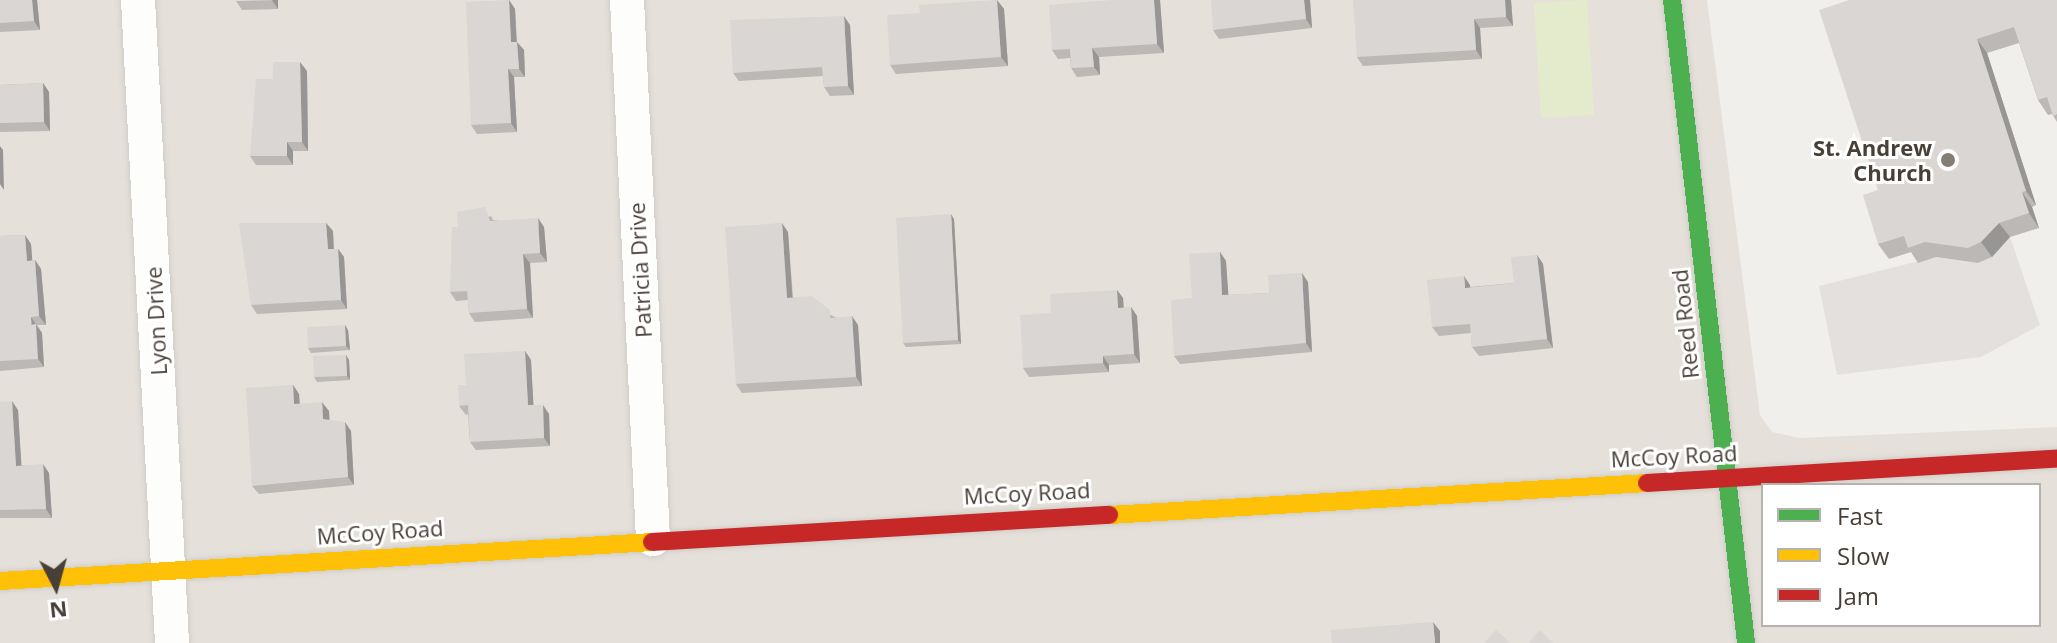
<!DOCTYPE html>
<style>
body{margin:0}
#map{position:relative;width:2057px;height:643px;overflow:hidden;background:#f1efec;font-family:"Open Sans",sans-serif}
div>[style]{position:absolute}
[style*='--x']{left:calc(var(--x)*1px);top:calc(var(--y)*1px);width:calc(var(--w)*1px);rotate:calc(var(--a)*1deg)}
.residential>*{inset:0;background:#e5e0d9}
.green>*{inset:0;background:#e3ebcc}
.parking>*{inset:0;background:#e3e0dd}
.roads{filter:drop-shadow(0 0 2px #cfccc9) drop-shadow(0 0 2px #cfccc9)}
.street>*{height:34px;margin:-17px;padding:0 17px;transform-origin:17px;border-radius:17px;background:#fdfdfc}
.fast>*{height:18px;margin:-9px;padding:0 9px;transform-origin:9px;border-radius:9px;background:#4caf50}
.slow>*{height:18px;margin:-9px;padding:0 9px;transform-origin:9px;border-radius:9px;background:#ffc107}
.jam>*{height:18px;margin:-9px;padding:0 9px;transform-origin:9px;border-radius:9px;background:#c62828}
.wall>*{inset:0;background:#bbb8b5}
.shaded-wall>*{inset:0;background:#989694}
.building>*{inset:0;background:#d9d6d3}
.dots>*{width:22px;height:22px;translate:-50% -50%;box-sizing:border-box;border:4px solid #fff;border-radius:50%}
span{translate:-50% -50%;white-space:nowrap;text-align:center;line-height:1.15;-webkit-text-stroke:6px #fff;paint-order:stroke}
.poi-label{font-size:22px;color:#483f37;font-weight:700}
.right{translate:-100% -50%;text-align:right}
.street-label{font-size:22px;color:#483f37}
.legend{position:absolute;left:1761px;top:483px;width:280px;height:144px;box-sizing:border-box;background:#fff;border:2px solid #b6b2af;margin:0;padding:10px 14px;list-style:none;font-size:24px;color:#483f37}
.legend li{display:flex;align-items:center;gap:16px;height:40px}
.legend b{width:40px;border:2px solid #b6b2af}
.north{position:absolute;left:16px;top:547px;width:80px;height:80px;-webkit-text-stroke:6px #fff;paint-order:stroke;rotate:174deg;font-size:22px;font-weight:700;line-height:32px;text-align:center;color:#483f37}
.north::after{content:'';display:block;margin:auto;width:28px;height:36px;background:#483f37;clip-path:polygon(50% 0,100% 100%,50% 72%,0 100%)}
</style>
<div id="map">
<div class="residential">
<div style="clip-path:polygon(evenodd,0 0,1707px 0,1760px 415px,1772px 432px,1800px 438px,2057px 427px,2057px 643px,0 643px,0 0,1763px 485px,2039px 485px,2039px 625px,1763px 625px,1763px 485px)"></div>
</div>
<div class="green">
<div style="clip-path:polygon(1587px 0,1594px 115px,1541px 118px,1534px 3px)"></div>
</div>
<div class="parking">
<div style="clip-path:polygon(2010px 237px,2040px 325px,1981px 357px,1837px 375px,1819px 286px,1935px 257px,1978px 263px,1992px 257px)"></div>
</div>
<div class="roads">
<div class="street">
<div style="--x:138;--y:0;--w:644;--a:86.97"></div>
<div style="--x:627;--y:0;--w:540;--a:87.24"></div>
</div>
<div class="fast">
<div style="--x:1672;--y:0;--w:647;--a:83.43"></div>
</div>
<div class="slow">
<div style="--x:1109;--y:515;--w:539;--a:-3.4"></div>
<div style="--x:0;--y:581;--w:653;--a:-3.42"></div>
</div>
<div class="jam">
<div style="--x:1647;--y:483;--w:411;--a:-3.4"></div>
<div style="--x:652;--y:542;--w:458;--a:-3.4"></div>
</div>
</div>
<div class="wall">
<div style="clip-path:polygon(0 0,37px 0,40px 30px,0 32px)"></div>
<div style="clip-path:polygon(278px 0,278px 9px,242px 10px,236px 1px)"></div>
<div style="clip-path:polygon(509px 0,515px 9px,517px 42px,524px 50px,525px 77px,514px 77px,517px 132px,477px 134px,471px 125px)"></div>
<div style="clip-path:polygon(997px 0,1004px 9px,1008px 66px,896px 74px,890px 65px,920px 13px)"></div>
<div style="clip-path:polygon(1160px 0,1164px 53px,1099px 57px,1100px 75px,1077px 77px,1071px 68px,1070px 58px,1058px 59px,1052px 50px)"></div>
<div style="clip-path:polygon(1310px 0,1312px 28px,1219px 39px,1213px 30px)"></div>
<div style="clip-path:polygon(1511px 0,1513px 26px,1480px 28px,1482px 59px,1363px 66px,1357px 57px)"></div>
<div style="clip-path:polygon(1849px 0,2057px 0,2057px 122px,2052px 114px,2048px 115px,2038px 100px,2019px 43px,1987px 53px,2036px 205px,2032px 207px,2039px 228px,2010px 237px,1992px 257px,1978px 263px,1936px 257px,1918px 263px,1911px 252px,1889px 259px,1878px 244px,1878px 190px)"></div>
<div style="clip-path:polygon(850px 25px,854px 95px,830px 96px,824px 87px,823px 76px,739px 81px,733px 73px)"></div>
<div style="clip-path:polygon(307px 71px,308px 151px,293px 151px,293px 165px,256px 165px,250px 156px,273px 79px)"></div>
<div style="clip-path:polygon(43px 83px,49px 92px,50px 131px,0 132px,0 85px)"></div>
<div style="clip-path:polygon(491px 216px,493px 220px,544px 227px,547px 262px,530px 263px,533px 318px,475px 322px,469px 313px,468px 300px,456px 301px,450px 292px,458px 227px)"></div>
<div style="clip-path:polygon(954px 219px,961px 344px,906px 347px,903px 343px)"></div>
<div style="clip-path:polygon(326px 223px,333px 231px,334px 249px,338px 249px,344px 257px,347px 309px,257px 314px,251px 305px)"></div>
<div style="clip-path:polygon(788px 232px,793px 297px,835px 317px,858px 325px,862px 386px,742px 393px,736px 384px)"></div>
<div style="clip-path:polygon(25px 235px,31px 244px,32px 260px,35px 260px,41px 269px,46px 325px,37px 325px,42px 333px,44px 367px,0 371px,0 236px)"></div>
<div style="clip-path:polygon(1220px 252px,1226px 261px,1228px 295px,1269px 293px,1308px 282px,1312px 352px,1180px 364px,1174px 356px,1192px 298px)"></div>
<div style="clip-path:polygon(1537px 255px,1543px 264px,1553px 348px,1479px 356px,1472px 347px,1471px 333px,1439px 336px,1432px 327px,1470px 285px,1470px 287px,1514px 283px)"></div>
<div style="clip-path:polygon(1117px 290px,1123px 298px,1124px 308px,1131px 307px,1137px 316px,1140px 363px,1109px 365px,1109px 372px,1029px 377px,1023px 368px,1051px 313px)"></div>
<div style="clip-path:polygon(345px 325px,348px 330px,350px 350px,311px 353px,308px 348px)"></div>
<div style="clip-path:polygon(525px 351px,531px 360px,533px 405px,549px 414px,550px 446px,476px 450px,470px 442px,468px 414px,466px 415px,459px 406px,466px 385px)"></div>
<div style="clip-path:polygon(346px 355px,349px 360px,350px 380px,317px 382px,314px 377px)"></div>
<div style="clip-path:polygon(293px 385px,299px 394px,300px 404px,329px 411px,329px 420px,351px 431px,354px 485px,259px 494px,252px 486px)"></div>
<div style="clip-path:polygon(0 402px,18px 410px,21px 465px,49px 473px,52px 518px,0 518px)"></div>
</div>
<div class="shaded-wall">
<div style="clip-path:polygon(32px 0,37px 0,40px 30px,34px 21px)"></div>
<div style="clip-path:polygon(272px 0,278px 0,278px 9px)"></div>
<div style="clip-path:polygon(509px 0,515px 9px,517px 51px,511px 42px)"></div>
<div style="clip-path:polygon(997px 0,1004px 9px,1008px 66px,1001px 57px)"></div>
<div style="clip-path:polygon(1154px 0,1160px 0,1164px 53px,1157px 44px)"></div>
<div style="clip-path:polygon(1304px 0,1310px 0,1312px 28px,1306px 19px)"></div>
<div style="clip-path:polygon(1505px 0,1511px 0,1513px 26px,1506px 17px)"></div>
<div style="clip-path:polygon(844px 16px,850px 25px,854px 95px,848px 86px)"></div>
<div style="clip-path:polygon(1474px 19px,1480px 28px,1482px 59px,1476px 50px)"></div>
<div style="clip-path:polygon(1977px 39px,1987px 53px,2036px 205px,2026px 191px)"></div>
<div style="clip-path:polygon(517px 42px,524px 50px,525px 77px,519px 69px)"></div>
<div style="clip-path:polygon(1092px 48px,1099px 57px,1100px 75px,1094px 67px)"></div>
<div style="clip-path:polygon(300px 62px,307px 71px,308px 151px,302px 142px)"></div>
<div style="clip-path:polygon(508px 69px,514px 77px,517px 132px,511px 123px)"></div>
<div style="clip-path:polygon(43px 83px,49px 92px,50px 131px,44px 122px)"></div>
<div style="clip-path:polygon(287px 142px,293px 151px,293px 165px,287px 156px)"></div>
<div style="clip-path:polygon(0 146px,3px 150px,4px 190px,0 184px)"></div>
<div style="clip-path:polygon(2022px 192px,2032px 207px,2039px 228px,2029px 213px)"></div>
<div style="clip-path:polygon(951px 214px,954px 219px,961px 344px,958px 340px)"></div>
<div style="clip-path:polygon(538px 218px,544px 227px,547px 262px,540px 253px)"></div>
<div style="clip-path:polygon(326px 223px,333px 231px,334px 258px,328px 249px)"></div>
<div style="clip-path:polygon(782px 223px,788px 232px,793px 307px,787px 298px)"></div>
<div style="clip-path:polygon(1999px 223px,2010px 237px,1992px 257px,1981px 242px)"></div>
<div style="clip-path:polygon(25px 235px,31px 244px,33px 269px,27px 261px)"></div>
<div style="clip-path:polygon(338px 249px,344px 257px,347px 309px,341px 300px)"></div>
<div style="clip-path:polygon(1220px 252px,1226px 261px,1229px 304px,1222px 295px)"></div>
<div style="clip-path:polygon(523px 254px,530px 263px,533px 318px,527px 309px)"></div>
<div style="clip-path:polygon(1537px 255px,1543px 264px,1553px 348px,1547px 339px)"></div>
<div style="clip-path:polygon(35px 260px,41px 269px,46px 325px,39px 316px)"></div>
<div style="clip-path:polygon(1302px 273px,1308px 282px,1312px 352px,1306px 343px)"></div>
<div style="clip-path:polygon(1464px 276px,1470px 285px,1471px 297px,1465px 288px)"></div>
<div style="clip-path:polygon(1117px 290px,1123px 298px,1124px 317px,1118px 308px)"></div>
<div style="clip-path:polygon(1131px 307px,1137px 316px,1140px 363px,1134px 354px)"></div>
<div style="clip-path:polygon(852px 316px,858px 325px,862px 386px,856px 377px)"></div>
<div style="clip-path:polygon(31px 317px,42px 333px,44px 367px,38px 359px)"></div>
<div style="clip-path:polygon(345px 325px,348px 330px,350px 350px,346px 346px)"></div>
<div style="clip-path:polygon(525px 351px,531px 360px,534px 414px,528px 405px)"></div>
<div style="clip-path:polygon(346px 355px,349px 360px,350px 380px,347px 376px)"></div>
<div style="clip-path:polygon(1103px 356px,1109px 365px,1109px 372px,1103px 363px)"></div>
<div style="clip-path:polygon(293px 385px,299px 394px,300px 413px,294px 404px)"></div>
<div style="clip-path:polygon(12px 401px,18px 410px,22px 474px,16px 466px)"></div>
<div style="clip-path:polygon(322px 402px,329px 411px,330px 427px,323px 419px)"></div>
<div style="clip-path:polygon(543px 405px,549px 414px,550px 446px,544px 438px)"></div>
<div style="clip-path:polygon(345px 422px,351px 431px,354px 485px,348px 477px)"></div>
<div style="clip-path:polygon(43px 464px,49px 473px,52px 518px,46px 509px)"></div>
<div style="clip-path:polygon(1433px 622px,1440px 631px,1440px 643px,1435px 643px)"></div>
</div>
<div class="building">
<div style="clip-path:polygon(0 0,32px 0,34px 21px,0 23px)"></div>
<div style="clip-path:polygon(509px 0,511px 42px,517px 42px,519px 69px,508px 69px,511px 123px,471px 125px,466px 2px)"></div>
<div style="clip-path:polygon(997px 0,1001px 57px,890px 65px,887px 15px,920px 13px,919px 5px)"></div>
<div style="clip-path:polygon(1112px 0,1154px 0,1157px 44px,1092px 48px,1094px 67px,1071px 68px,1070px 49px,1052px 50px,1049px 5px)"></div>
<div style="clip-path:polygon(1211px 0,1304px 0,1306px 19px,1213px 30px)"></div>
<div style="clip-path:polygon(1353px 0,1505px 0,1506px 17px,1474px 19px,1476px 50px,1357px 57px)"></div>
<div style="clip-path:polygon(1849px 0,2057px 0,2057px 114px,2053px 116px,2047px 97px,2038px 100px,2014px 27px,1977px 39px,2026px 191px,2022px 192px,2029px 213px,1999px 223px,1981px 242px,1968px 248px,1925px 242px,1908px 248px,1904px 236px,1878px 244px,1863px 195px,1878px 190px,1819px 10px)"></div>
<div style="clip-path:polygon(844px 16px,848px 86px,824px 87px,822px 67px,733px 73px,730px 20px)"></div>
<div style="clip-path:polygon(273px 62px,300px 62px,302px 142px,287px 142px,287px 156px,250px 156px,256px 79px,273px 79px)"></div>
<div style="clip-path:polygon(43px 83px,44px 122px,0 123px,0 85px)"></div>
<div style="clip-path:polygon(485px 207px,490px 221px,538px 218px,540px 253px,523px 254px,527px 309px,469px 313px,467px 291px,450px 292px,452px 227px,458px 227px,457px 212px)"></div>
<div style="clip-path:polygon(951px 214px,958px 340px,903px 343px,896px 218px)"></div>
<div style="clip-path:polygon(239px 223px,326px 223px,328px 249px,338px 249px,341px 300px,251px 305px)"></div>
<div style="clip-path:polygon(782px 223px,787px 298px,812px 296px,830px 310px,830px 318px,852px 316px,856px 377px,736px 384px,725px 227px)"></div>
<div style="clip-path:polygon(25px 235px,27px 261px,35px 260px,39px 316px,31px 317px,31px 325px,36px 324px,38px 359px,0 361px,0 236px)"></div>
<div style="clip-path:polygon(1220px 252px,1222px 295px,1269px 293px,1268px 275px,1302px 273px,1306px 343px,1174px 356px,1171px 300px,1192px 298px,1189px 254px)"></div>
<div style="clip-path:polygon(1537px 255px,1547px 339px,1472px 347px,1470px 324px,1432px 327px,1427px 280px,1464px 276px,1465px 288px,1514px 283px,1511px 257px)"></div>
<div style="clip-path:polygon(1117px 290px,1118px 308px,1131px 307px,1134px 354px,1103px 356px,1103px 363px,1023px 368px,1020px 315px,1051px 313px,1050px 294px)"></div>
<div style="clip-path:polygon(345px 325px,346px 346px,308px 348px,307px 327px)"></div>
<div style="clip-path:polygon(525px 351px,528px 405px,543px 405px,544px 438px,470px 442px,468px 405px,459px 406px,458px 385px,466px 385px,464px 354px)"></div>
<div style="clip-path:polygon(346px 355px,347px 376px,314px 377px,313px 356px)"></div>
<div style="clip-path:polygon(293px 385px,294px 404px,322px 402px,323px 419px,345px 422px,348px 477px,252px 486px,246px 388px)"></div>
<div style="clip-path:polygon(12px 401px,16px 466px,43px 464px,46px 509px,0 510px,0 402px)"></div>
<div style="clip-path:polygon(1433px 622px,1435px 643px,1332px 643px,1331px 630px)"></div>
<div style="clip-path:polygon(1496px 630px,1510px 643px,1484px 643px)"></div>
<div style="clip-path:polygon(1540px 630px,1553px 643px,1528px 643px)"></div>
</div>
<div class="dots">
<div style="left:1948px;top:160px;background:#837d76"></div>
</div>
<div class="poi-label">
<span class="right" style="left:1932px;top:160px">St. Andrew<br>Church</span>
</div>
<div class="street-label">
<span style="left:640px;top:270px;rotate:-93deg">Patricia Drive</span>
<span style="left:156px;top:321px;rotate:-93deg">Lyon Drive</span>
<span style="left:1685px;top:324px;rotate:-96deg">Reed Road</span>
<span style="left:1674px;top:456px;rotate:-3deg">McCoy Road</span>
<span style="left:1027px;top:493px;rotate:-3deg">McCoy Road</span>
<span style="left:380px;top:532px;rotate:-4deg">McCoy Road</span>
</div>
<ul class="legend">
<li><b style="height:10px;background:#4caf50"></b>Fast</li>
<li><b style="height:10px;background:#ffc107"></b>Slow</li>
<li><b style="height:10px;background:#c62828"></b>Jam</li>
</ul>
<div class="north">N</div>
</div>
